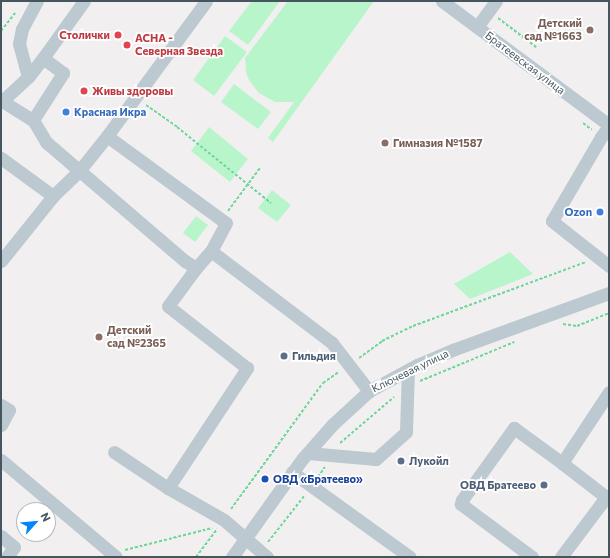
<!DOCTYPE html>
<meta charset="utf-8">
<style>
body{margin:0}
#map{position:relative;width:610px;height:558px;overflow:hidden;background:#f2eff0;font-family:Commissioner,sans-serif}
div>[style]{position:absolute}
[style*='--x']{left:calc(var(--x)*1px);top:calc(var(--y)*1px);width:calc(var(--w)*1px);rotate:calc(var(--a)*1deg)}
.green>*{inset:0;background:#b9f5ca}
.path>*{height:2px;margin-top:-1px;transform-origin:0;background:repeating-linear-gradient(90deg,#6dd798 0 3px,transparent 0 5px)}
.minor>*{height:13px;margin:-6.5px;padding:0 6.5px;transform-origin:6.5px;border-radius:6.5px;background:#bcc9d1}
.dots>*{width:11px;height:11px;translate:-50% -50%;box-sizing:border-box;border:2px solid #fff;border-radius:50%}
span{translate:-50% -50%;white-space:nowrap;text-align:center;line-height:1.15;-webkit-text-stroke:3.5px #fff;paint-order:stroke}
.education-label{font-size:11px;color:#785e54;font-weight:700}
.right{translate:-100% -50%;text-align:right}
.left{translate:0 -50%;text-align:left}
.health-label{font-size:11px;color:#be3a42;font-weight:700}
.street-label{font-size:11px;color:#455660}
.shop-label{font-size:11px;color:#366cbe;font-weight:700}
.service-label{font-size:11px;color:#4e5e75;font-weight:700}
.transit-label{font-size:11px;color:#164399;font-weight:700}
.frame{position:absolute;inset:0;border:2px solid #455660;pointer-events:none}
.north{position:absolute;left:16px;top:502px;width:40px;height:40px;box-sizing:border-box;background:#fff;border:1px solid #b5bbbf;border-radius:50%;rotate:63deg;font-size:11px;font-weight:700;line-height:16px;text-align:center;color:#455660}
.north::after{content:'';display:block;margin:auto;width:14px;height:18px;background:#0386f9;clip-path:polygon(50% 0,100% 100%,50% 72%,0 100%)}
</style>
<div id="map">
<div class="green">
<div style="clip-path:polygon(252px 1px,280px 1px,248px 45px,229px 31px)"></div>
<div style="clip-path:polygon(288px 1px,374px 1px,273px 142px,268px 138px,294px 102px,275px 102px,259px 93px,249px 80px,246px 72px,245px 58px)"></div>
<div style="clip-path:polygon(225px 36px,247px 52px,214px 96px,193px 80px)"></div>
<div style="clip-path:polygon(234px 84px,271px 112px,258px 129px,221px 102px)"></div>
<div style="clip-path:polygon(209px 127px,248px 159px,230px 182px,191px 151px)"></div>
<div style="clip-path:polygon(272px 190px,291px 205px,277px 222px,258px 208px)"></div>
<div style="clip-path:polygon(196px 216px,208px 225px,195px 242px,183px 233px)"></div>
<div style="clip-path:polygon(510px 252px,533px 274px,470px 299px,454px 284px)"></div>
</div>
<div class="path">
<div style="--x:498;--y:18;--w:48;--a:37.3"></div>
<div style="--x:1;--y:31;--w:23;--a:-52"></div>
<div style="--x:146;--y:105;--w:38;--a:35"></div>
<div style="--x:177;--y:127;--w:121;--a:39"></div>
<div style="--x:583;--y:123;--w:11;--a:38"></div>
<div style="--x:228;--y:211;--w:54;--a:-53.3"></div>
<div style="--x:563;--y:324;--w:14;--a:8"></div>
<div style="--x:577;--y:326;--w:35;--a:-22"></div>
<div style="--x:359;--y:358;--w:29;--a:-36"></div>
<div style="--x:382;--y:341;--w:34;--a:-26"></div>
<div style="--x:413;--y:326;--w:184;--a:-20.3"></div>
<div style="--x:420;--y:381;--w:102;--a:-22.5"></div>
<div style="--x:340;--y:443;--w:71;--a:-40.4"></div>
<div style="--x:318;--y:477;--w:12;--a:-55"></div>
<div style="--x:231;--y:509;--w:156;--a:-53.9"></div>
<div style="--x:323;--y:383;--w:19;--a:-35"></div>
<div style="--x:268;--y:542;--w:60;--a:-51.8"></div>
<div style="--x:125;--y:550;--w:90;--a:-14.2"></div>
<div style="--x:196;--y:557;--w:35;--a:-53"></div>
</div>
<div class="minor">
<div style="--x:442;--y:1;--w:208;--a:36.6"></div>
<div style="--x:477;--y:27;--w:32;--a:-54"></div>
<div style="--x:43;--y:58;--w:24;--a:128"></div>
<div style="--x:28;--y:77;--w:35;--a:137"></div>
<div style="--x:2;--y:101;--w:36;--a:32"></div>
<div style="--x:33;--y:120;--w:26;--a:59"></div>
<div style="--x:46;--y:142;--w:183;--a:40.6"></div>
<div style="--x:185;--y:261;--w:13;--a:32"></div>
<div style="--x:196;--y:268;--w:23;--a:-49"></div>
<div style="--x:211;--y:251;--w:152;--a:37.2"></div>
<div style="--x:332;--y:343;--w:61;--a:52.4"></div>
<div style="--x:28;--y:77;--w:34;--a:-105"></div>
<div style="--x:19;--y:44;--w:15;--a:-79"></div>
<div style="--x:22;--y:29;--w:32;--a:-62"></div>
<div style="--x:33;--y:120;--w:56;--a:-57.4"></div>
<div style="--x:63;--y:73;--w:25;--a:-143"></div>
<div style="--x:43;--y:58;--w:70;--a:-54.3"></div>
<div style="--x:609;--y:126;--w:14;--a:126"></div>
<div style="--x:601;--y:137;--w:97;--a:120.3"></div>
<div style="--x:552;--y:221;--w:73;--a:38.3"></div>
<div style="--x:107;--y:136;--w:167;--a:-53.7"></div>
<div style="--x:1;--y:158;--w:64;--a:36.2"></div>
<div style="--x:1;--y:261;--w:83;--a:-51.3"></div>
<div style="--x:53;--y:196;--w:36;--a:-44"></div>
<div style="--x:79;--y:171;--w:45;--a:-51.3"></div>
<div style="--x:107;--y:136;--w:147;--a:36.2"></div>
<div style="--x:226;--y:223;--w:32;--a:118"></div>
<div style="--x:1;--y:405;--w:9;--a:32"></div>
<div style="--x:9;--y:410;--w:17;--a:118"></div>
<div style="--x:114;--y:452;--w:65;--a:33.7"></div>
<div style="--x:168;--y:488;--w:64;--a:29.7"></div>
<div style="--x:224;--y:520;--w:57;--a:40.7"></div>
<div style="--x:308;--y:453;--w:68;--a:5"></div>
<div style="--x:376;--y:459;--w:40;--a:-42"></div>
<div style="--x:406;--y:432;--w:62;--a:-88.2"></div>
<div style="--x:1;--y:460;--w:150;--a:40.1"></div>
<div style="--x:292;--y:472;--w:145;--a:35.8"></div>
<div style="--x:168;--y:488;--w:144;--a:-56.6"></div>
<div style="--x:247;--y:368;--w:100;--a:-141.9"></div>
<div style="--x:168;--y:306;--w:47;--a:-53.6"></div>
<div style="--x:1;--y:536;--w:17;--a:40"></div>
<div style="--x:14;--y:547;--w:12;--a:125"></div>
<div style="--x:232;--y:557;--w:122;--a:-54.4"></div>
<div style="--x:303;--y:458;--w:44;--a:-48.7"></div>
<div style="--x:332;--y:425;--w:50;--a:-42.6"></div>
<div style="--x:369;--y:391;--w:55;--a:-28.4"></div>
<div style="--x:417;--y:365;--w:41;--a:-22.8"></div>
<div style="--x:455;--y:349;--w:164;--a:-20"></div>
<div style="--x:532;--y:557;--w:89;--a:-143.3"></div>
<div style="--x:461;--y:504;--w:4;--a:-76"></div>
<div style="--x:462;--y:500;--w:89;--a:-54.2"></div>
<div style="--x:514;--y:428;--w:59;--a:36.1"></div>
<div style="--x:562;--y:463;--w:85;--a:-56.5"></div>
<div style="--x:561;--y:557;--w:75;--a:-53.1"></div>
<div style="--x:606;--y:497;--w:56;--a:-142.3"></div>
</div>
<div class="dots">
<div style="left:590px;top:30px;background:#8d6e63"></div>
<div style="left:118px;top:35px;background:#e0444e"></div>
<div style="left:127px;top:45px;background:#e0444e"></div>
<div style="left:84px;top:91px;background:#e0444e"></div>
<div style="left:66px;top:112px;background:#3f7fe0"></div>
<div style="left:385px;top:143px;background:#8d6e63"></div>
<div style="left:600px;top:212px;background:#3f7fe0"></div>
<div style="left:99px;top:337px;background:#8d6e63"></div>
<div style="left:284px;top:356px;background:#5c6f8a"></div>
<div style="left:401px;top:461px;background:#5c6f8a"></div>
<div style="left:265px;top:479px;background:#1a4fb4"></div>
<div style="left:544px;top:485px;background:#5c6f8a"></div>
</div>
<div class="education-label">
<span class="right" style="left:582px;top:30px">Детский<br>сад №1663</span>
<span class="left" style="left:393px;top:143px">Гимназия №1587</span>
<span class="left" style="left:107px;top:337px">Детский<br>сад №2365</span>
</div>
<div class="health-label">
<span class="right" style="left:110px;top:35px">Столички</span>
<span class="left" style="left:135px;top:45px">АСНА -<br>Северная Звезда</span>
<span class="left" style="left:92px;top:91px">Живы здоровы</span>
</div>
<div class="street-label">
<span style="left:525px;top:63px;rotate:37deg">Братеевская улица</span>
<span style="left:410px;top:371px;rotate:-26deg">Ключевая улица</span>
</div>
<div class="shop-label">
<span class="left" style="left:74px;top:112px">Красная Икра</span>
<span class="right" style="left:592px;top:212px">Ozon</span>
</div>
<div class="service-label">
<span class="left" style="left:292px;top:356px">Гильдия</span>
<span class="left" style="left:409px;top:461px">Лукойл</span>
<span class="right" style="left:536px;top:485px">ОВД Братеево</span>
</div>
<div class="transit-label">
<span class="left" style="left:273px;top:479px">ОВД «Братеево»</span>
</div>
<div class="frame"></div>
<div class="north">N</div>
</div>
